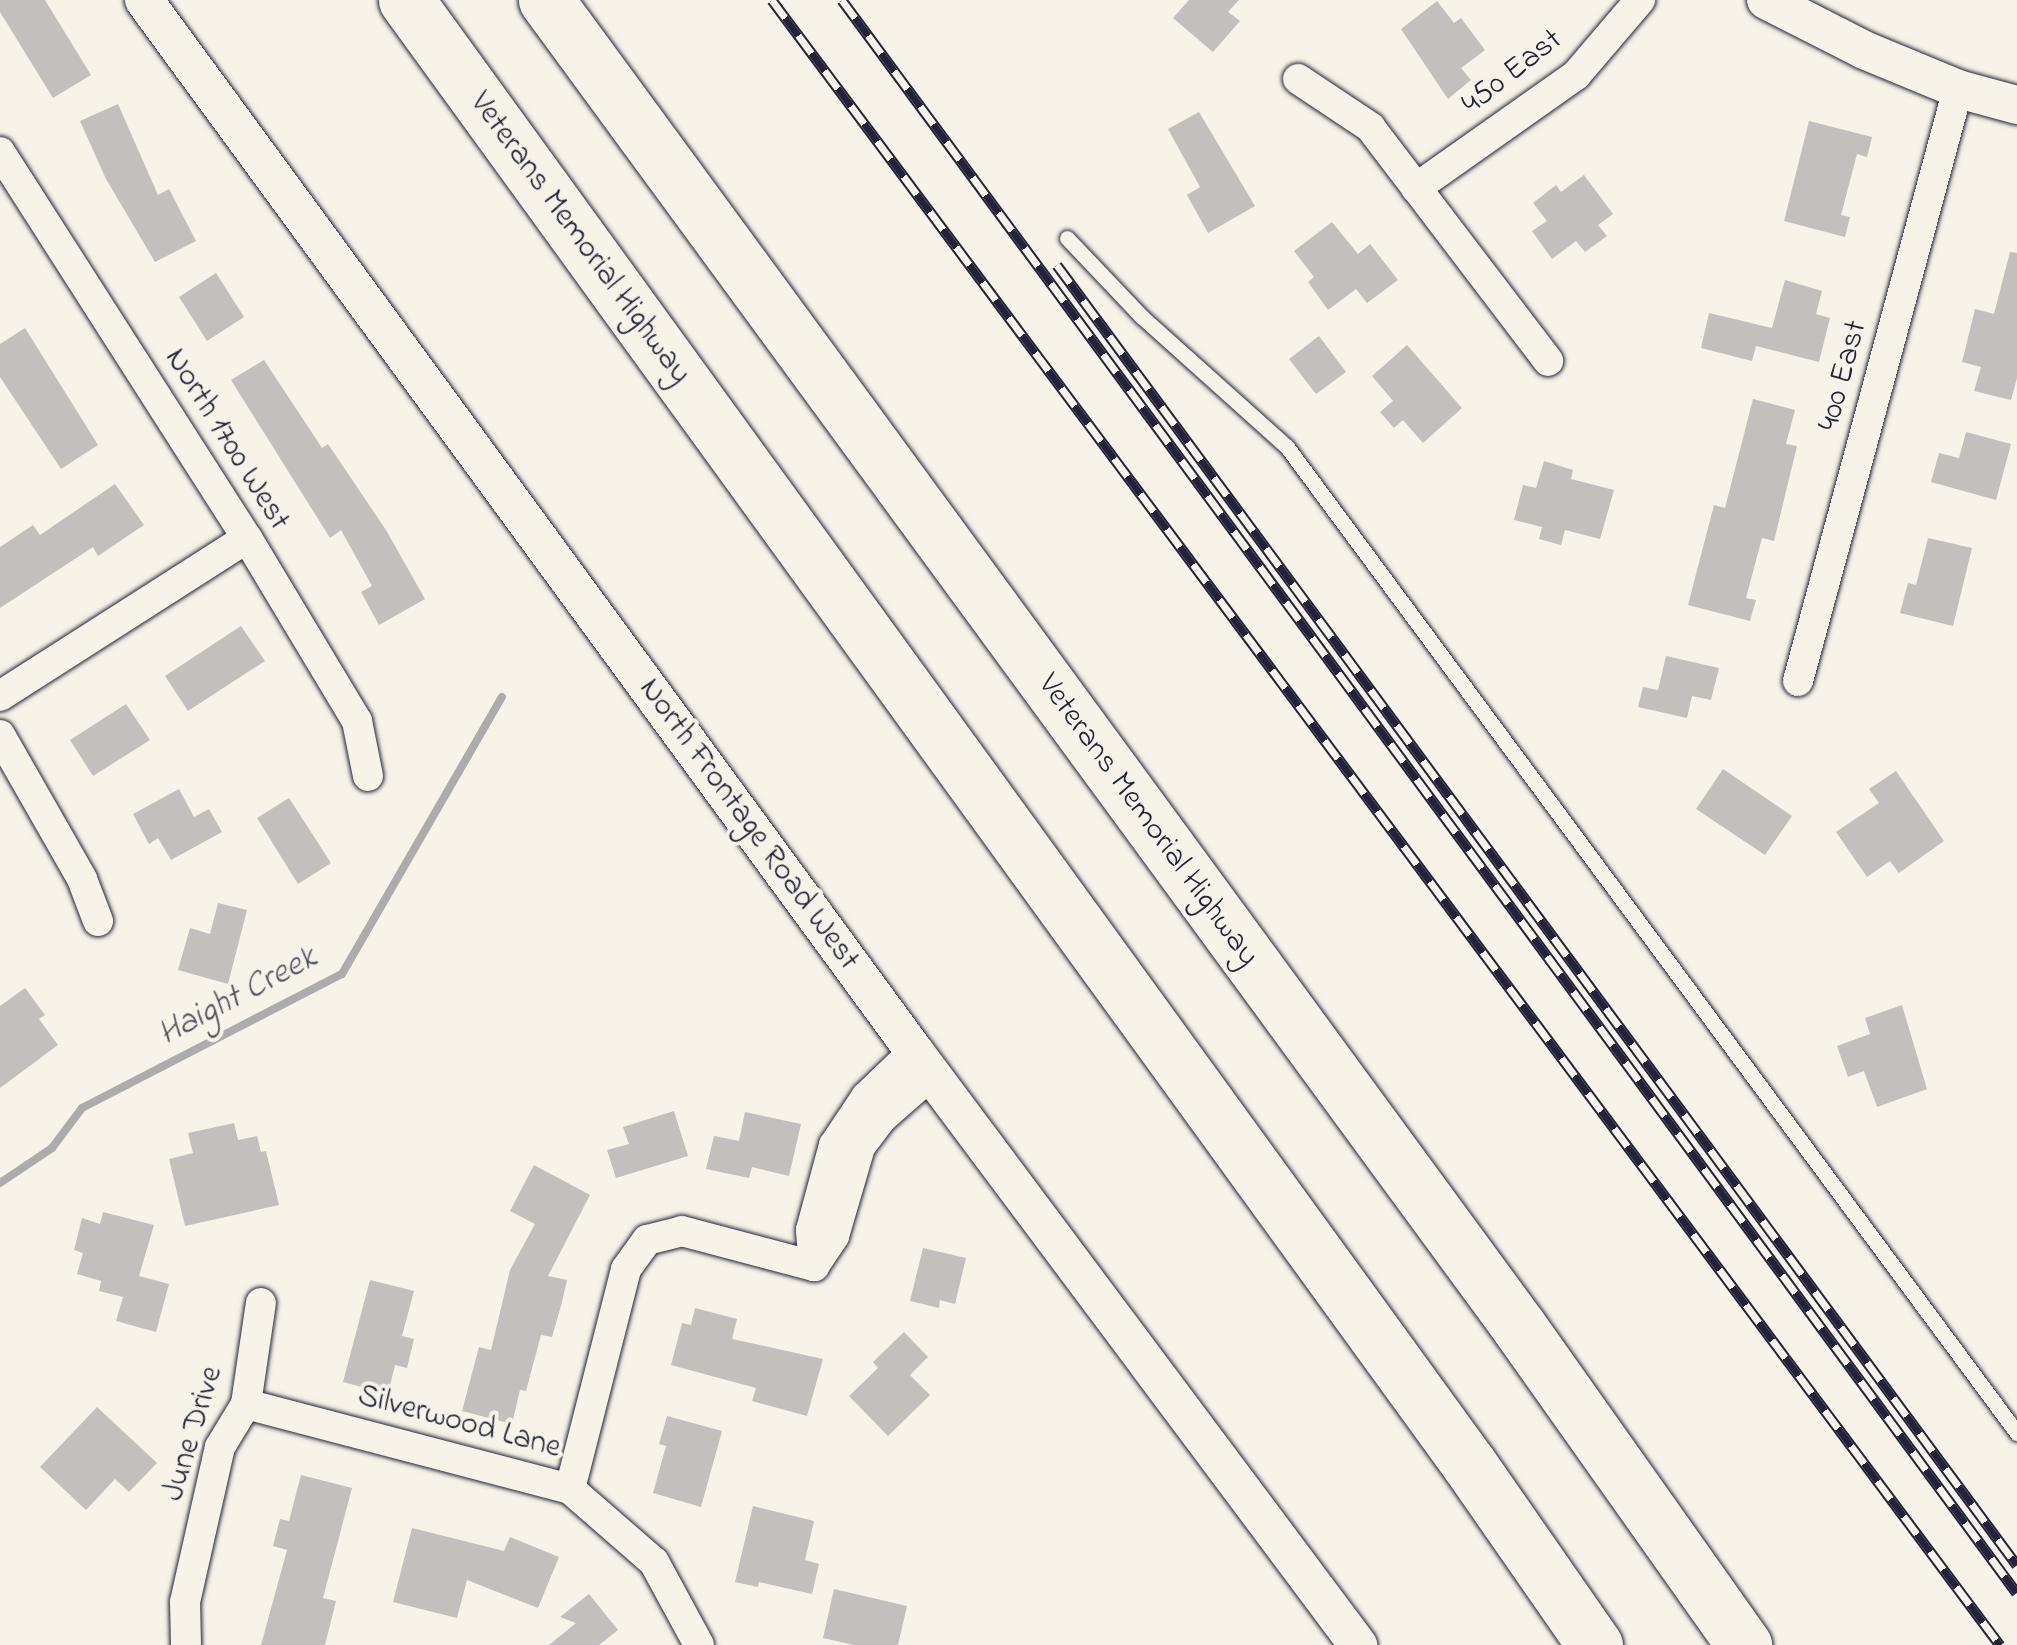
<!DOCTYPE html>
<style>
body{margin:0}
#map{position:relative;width:2017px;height:1645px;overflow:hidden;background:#f7f3e8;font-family:"Indie Flower",sans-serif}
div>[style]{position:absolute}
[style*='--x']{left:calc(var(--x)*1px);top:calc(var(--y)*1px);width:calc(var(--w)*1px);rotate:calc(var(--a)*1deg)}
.stream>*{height:8px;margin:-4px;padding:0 4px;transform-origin:4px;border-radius:4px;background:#aeabad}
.building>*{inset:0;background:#c2bfbd}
.roads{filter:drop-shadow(0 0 2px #22223b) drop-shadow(0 0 2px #22223b)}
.service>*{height:15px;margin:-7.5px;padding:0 7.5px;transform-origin:7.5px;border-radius:7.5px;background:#f7f3e8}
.minor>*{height:30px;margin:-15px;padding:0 15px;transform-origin:15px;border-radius:15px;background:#f7f3e8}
.tertiary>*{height:38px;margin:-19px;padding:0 19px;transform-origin:19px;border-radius:19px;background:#f7f3e8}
.motorway>*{height:55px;margin:-27.5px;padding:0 27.5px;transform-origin:27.5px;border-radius:27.5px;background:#f7f3e8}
.rail>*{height:11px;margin-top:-5.5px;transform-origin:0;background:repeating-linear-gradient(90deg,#f7f3e8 0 22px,#22223b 0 44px);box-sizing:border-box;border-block:2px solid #22223b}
span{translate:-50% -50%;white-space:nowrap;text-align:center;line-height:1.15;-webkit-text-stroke:8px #f7f3e8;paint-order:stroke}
.street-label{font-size:32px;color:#22223b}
.water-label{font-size:35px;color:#535263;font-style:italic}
</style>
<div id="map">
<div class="stream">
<div style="--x:0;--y:1183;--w:63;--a:-33.9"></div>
<div style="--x:52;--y:1148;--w:50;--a:-53.1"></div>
<div style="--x:82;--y:1108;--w:292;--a:-27.3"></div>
<div style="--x:342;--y:974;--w:320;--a:-60"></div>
</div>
<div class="building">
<div style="clip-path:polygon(0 0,45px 0,91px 75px,53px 98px,0 12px)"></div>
<div style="clip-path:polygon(1189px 0,1239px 0,1228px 12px,1240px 21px,1213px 52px,1173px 18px)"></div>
<div style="clip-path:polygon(1437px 1px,1454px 23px,1461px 18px,1485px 50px,1461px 68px,1471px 80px,1448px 99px,1401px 29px)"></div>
<div style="clip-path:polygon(118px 104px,158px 195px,169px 189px,196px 241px,155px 262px,106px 179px,80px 121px)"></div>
<div style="clip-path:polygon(1199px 112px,1255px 206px,1208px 233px,1187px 195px,1200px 187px,1168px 129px)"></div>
<div style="clip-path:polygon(1809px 121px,1872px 137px,1867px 157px,1857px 154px,1841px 215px,1850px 217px,1845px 237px,1784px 221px)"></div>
<div style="clip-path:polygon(1584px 175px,1613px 214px,1598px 225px,1607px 236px,1585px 252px,1576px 241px,1552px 259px,1532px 231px,1547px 221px,1533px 203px,1556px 185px,1561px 192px)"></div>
<div style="clip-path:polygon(1332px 222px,1358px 254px,1370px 244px,1398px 280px,1367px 303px,1356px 289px,1328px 310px,1308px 282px,1314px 277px,1294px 251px)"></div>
<div style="clip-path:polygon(2010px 252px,2017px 253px,2017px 378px,2011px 400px,1974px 391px,1981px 367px,1962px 362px,1975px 309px,1994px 314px)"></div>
<div style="clip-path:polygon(216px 273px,244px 317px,207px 341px,179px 297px)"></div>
<div style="clip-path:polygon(1785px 280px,1822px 291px,1816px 314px,1830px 318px,1819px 362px,1756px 346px,1752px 361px,1701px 348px,1709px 313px,1772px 328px)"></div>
<div style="clip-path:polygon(25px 328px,98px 445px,61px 469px,0 377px,0 344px)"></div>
<div style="clip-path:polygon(1319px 336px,1346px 372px,1316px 394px,1289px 359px)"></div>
<div style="clip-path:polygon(1407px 345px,1462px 408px,1423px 443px,1403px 420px,1394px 428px,1380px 412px,1393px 401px,1372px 376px)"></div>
<div style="clip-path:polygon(264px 360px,322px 448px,328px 444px,386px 530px,425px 599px,379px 625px,361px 592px,372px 586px,341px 530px,330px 538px,231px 380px)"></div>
<div style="clip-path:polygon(1753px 399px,1795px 410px,1786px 444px,1797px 446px,1774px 541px,1762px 538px,1746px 598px,1756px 600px,1750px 621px,1688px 605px,1714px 505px,1725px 508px)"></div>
<div style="clip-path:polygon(1966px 432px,2011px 444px,1996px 500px,1931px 482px,1939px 453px,1959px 458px)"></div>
<div style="clip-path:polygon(1544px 461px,1573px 470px,1571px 479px,1614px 490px,1600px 539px,1565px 530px,1561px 545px,1539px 539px,1542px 527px,1514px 520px,1523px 485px,1536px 488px)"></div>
<div style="clip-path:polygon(115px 484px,144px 525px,98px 556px,93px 547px,0 608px,0 547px,33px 525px,40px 535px)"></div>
<div style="clip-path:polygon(1928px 538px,1972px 548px,1953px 626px,1900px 613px,1908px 583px,1916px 585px)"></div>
<div style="clip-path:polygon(241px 626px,265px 661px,188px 711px,165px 676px)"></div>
<div style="clip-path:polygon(1666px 656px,1719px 668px,1711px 700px,1692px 696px,1687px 718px,1638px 707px,1643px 687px,1658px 690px)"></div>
<div style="clip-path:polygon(126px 704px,150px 740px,93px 776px,70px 740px)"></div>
<div style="clip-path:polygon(1723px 769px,1792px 816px,1765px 855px,1696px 809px)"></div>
<div style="clip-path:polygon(1896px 771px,1944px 841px,1899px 873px,1890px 861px,1867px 877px,1836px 832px,1879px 803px,1869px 789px)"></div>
<div style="clip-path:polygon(179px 789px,194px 817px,209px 809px,222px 832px,171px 860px,158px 838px,149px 844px,133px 814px)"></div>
<div style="clip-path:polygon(289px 798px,331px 863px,298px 884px,257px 818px)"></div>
<div style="clip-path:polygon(218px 903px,247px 910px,228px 984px,178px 970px,190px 928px,210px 934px)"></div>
<div style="clip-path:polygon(25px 988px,45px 1015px,39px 1019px,58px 1045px,0 1088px,0 1006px)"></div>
<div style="clip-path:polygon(1902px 1005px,1927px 1089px,1877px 1107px,1864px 1071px,1848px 1077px,1837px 1046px,1870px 1034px,1865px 1018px)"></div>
<div style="clip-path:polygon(674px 1111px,688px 1156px,616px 1178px,607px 1150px,629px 1144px,623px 1127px)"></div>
<div style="clip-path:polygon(745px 1112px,801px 1124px,789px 1176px,752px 1167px,749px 1178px,706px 1169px,714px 1136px,739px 1141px)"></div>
<div style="clip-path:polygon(234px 1123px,238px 1140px,257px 1136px,261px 1152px,266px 1151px,279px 1205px,185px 1226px,169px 1159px,193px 1153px,188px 1133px)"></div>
<div style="clip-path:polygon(534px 1165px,590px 1195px,548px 1276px,567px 1280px,561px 1306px,552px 1337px,541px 1335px,526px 1391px,520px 1390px,512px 1424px,462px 1411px,479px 1347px,491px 1350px,510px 1270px,535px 1224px,510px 1211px)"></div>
<div style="clip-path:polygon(103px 1212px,154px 1225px,139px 1276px,169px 1284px,156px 1332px,116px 1321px,123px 1297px,99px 1291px,101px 1281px,77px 1274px,83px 1253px,74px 1250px,82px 1218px,100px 1224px)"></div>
<div style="clip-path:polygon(923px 1248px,966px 1258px,955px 1304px,940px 1300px,939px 1308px,910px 1301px)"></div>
<div style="clip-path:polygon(370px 1280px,414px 1291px,402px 1336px,414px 1339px,407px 1368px,395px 1365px,388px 1394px,343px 1382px)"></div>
<div style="clip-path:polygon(695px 1308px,737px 1319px,732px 1339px,823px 1359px,807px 1416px,752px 1401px,756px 1388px,671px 1365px,682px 1323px,691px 1325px)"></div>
<div style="clip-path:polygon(904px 1332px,928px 1357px,910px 1375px,930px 1395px,888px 1436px,849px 1396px,878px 1368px,873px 1362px)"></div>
<div style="clip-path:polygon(97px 1407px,157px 1463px,129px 1492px,115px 1479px,86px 1510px,40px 1467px)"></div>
<div style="clip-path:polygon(667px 1416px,722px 1431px,701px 1507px,653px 1493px,666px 1446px,659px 1444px)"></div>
<div style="clip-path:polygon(301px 1475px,352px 1488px,323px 1598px,336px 1601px,325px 1645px,261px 1645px,287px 1550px,273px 1546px,280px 1519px,289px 1521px)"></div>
<div style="clip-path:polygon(753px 1506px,814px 1521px,805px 1560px,819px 1564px,812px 1594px,759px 1582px,758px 1587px,735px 1582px)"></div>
<div style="clip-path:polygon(412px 1528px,504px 1551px,510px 1537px,559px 1557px,538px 1608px,467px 1580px,457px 1618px,393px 1602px)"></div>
<div style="clip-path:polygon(834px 1589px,907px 1606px,898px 1645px,854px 1645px,823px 1638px)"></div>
<div style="clip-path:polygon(589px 1594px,618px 1630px,599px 1645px,549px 1645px,576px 1623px,560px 1617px)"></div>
</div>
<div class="roads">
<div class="service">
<div style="--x:1067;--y:238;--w:108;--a:46.5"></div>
<div style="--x:1141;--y:316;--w:196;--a:41.9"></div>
<div style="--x:1287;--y:447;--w:1227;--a:53.49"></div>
</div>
<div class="minor">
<div style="--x:1298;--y:79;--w:87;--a:33.7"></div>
<div style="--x:1370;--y:127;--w:294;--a:52.7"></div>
<div style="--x:0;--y:152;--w:458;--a:57.4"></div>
<div style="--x:247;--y:538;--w:214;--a:59"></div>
<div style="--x:357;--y:721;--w:56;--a:78.7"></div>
<div style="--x:1416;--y:188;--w:196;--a:-35.2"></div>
<div style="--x:1576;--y:75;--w:99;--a:-49.5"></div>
<div style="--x:1798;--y:681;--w:613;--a:-74.88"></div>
<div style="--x:0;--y:696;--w:293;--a:-32.6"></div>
<div style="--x:0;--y:735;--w:166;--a:60.3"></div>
<div style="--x:82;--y:879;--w:45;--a:69.1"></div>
<div style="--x:814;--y:1266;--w:36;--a:-95"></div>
<div style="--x:811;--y:1230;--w:88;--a:-74.9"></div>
<div style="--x:834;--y:1145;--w:58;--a:-56.3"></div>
<div style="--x:866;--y:1097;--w:66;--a:-43.8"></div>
<div style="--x:814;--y:1266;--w:36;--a:-56"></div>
<div style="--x:834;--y:1236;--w:93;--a:-73.7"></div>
<div style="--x:860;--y:1147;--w:36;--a:-53"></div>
<div style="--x:882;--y:1118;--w:67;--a:-41.3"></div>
<div style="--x:246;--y:1404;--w:335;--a:14.7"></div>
<div style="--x:570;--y:1489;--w:111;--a:41"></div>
<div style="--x:654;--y:1562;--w:94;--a:61.5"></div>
<div style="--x:570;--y:1489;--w:227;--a:-75.7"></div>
<div style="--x:626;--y:1269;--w:36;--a:-54"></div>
<div style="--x:647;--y:1240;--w:36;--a:-14"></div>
<div style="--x:682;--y:1231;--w:137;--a:14.9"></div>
<div style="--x:186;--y:1645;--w:43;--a:-91.3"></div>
<div style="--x:185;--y:1602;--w:159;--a:-77.3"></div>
<div style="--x:220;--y:1447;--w:50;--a:-58.8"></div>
<div style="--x:246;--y:1404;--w:102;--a:-81.6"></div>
</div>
<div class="tertiary">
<div style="--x:144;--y:0;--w:1303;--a:53.77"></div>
<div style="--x:914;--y:1051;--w:742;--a:53.22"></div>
<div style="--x:1766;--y:0;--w:110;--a:27"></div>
<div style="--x:1864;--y:50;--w:102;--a:22.5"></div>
<div style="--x:1958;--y:89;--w:61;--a:15.2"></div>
</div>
<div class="motorway">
<div style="--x:406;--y:0;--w:1809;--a:54.02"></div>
<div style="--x:1469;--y:1464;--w:221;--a:55.2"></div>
<div style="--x:546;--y:0;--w:1645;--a:53.75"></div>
<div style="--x:1519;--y:1327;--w:390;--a:54.7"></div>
</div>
</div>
<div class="rail">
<div style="--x:772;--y:0;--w:2053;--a:53.26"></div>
<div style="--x:842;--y:0;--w:1979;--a:53.59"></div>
<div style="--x:1057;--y:265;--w:1616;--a:53.56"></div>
</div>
<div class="street-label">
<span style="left:1513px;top:73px;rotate:-38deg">450 East</span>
<span style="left:579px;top:239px;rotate:54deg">Veterans Memorial Highway</span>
<span style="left:1844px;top:376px;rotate:-75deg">400 East</span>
<span style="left:226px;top:440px;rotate:58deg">North 1700 West</span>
<span style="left:1147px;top:821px;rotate:54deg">Veterans Memorial Highway</span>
<span style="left:748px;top:825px;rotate:54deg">North Frontage Road West</span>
<span style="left:459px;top:1423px;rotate:15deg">Silverwood Lane</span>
<span style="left:194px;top:1434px;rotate:-73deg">June Drive</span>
</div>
<div class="water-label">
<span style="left:238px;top:997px;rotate:-28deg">Haight Creek</span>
</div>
</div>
